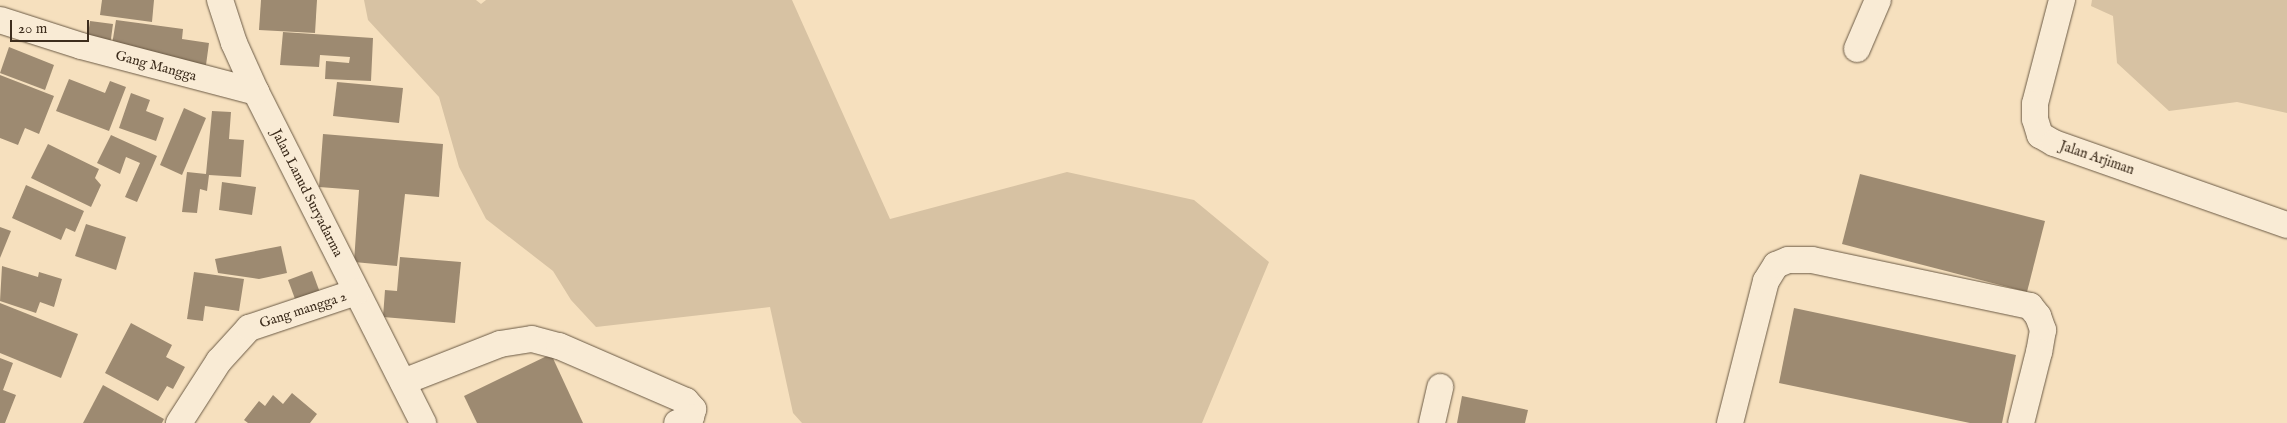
<!DOCTYPE html>
<style>
body{margin:0}
#map{position:relative;width:2287px;height:423px;overflow:hidden;background:#f6e0be;font-family:"IM FELL English",serif}
div>[style]{position:absolute}
[style*='--x']{left:calc(var(--x)*1px);top:calc(var(--y)*1px);width:calc(var(--w)*1px);rotate:calc(var(--a)*1deg)}
.green>*{inset:0;background:#d7c2a3}
.building>*{inset:0;background:#9d8a71}
.roads{filter:drop-shadow(0 0 1px #6b5a45) drop-shadow(0 0 1px #6b5a45)}
.street>*{height:26px;margin:-13px;padding:0 13px;transform-origin:13px;border-radius:13px;background:#f9ebd5}
span{translate:-50% -50%;white-space:nowrap;text-align:center;line-height:1.15;-webkit-text-stroke:4px #f9ebd5;paint-order:stroke}
.street-label{font-size:14px;color:#3d2d1d}
.scale{position:absolute;left:10px;top:20px;width:79px;height:22px;box-sizing:border-box;border:2px solid #3d2d1d;border-top:0;padding-left:6px;font-size:15px;line-height:18px;white-space:nowrap;color:#3d2d1d;-webkit-text-stroke:4px #f9ebd5;paint-order:stroke}
</style>
<div id="map">
<div class="green">
<div style="clip-path:polygon(364px 0,476px 0,481px 4px,486px 0,792px 0,890px 219px,1067px 172px,1194px 200px,1269px 262px,1202px 423px,802px 423px,793px 413px,770px 307px,596px 327px,571px 300px,553px 271px,486px 219px,459px 167px,439px 97px,368px 20px)"></div>
<div style="clip-path:polygon(2092px 0,2287px 0,2287px 113px,2237px 102px,2169px 111px,2117px 63px,2113px 16px,2091px 6px)"></div>
</div>
<div class="building">
<div style="clip-path:polygon(102px 0,154px 0,152px 22px,100px 15px)"></div>
<div style="clip-path:polygon(261px 0,317px 0,315px 33px,259px 30px)"></div>
<div style="clip-path:polygon(116px 20px,183px 29px,182px 39px,209px 43px,206px 65px,111px 51px)"></div>
<div style="clip-path:polygon(90px 21px,113px 24px,110px 46px,87px 42px)"></div>
<div style="clip-path:polygon(283px 32px,373px 38px,371px 81px,325px 79px,326px 61px,349px 63px,350px 57px,320px 55px,319px 67px,280px 65px)"></div>
<div style="clip-path:polygon(9px 47px,54px 65px,45px 90px,0 73px)"></div>
<div style="clip-path:polygon(0 75px,54px 96px,39px 134px,25px 128px,18px 145px,0 138px)"></div>
<div style="clip-path:polygon(69px 79px,105px 93px,110px 81px,126px 87px,109px 131px,56px 111px)"></div>
<div style="clip-path:polygon(337px 82px,403px 88px,399px 123px,333px 116px)"></div>
<div style="clip-path:polygon(131px 93px,150px 100px,146px 111px,164px 118px,156px 141px,119px 128px)"></div>
<div style="clip-path:polygon(184px 108px,206px 118px,182px 175px,160px 165px)"></div>
<div style="clip-path:polygon(212px 111px,231px 112px,229px 139px,244px 140px,241px 177px,209px 175px,207px 191px,200px 189px,197px 213px,182px 212px,187px 172px,206px 174px)"></div>
<div style="clip-path:polygon(323px 134px,443px 144px,439px 197px,405px 194px,397px 266px,354px 262px,359px 190px,319px 187px)"></div>
<div style="clip-path:polygon(111px 135px,157px 156px,137px 202px,125px 197px,140px 163px,126px 157px,120px 174px,97px 163px)"></div>
<div style="clip-path:polygon(48px 144px,99px 169px,95px 178px,101px 185px,91px 207px,31px 178px)"></div>
<div style="clip-path:polygon(1860px 174px,2045px 221px,2027px 292px,1842px 244px)"></div>
<div style="clip-path:polygon(222px 182px,256px 187px,252px 215px,219px 210px)"></div>
<div style="clip-path:polygon(26px 185px,84px 211px,75px 232px,66px 228px,61px 240px,12px 218px)"></div>
<div style="clip-path:polygon(86px 224px,126px 237px,116px 270px,75px 256px)"></div>
<div style="clip-path:polygon(0 227px,11px 231px,0 258px)"></div>
<div style="clip-path:polygon(281px 246px,287px 273px,259px 279px,218px 273px,215px 259px)"></div>
<div style="clip-path:polygon(400px 257px,461px 262px,455px 323px,383px 317px,385px 290px,397px 291px)"></div>
<div style="clip-path:polygon(2px 266px,38px 277px,39px 272px,62px 279px,54px 307px,40px 302px,36px 313px,0 301px)"></div>
<div style="clip-path:polygon(312px 271px,328px 314px,304px 323px,288px 280px)"></div>
<div style="clip-path:polygon(194px 272px,244px 279px,239px 311px,205px 306px,203px 321px,187px 319px)"></div>
<div style="clip-path:polygon(0 303px,78px 334px,61px 378px,0 353px)"></div>
<div style="clip-path:polygon(1794px 308px,2016px 355px,2002px 423px,1970px 423px,1779px 383px)"></div>
<div style="clip-path:polygon(131px 323px,172px 345px,166px 357px,185px 367px,173px 389px,167px 386px,158px 401px,105px 373px)"></div>
<div style="clip-path:polygon(551px 354px,583px 423px,477px 423px,464px 396px)"></div>
<div style="clip-path:polygon(0 358px,13px 363px,3px 390px,16px 395px,5px 423px,0 423px)"></div>
<div style="clip-path:polygon(103px 385px,164px 419px,162px 423px,83px 423px)"></div>
<div style="clip-path:polygon(292px 393px,317px 414px,310px 423px,248px 423px,244px 420px,259px 401px,265px 406px,273px 395px,283px 404px)"></div>
<div style="clip-path:polygon(1462px 396px,1528px 410px,1525px 423px,1457px 423px)"></div>
</div>
<div class="roads">
<div class="street">
<div style="--x:220;--y:0;--w:45;--a:72"></div>
<div style="--x:234;--y:43;--w:54;--a:65.8"></div>
<div style="--x:256;--y:92;--w:371;--a:63.2"></div>
<div style="--x:2062;--y:0;--w:107;--a:104.6"></div>
<div style="--x:2035;--y:104;--w:15;--a:90"></div>
<div style="--x:2035;--y:119;--w:17;--a:73"></div>
<div style="--x:2040;--y:135;--w:16;--a:30"></div>
<div style="--x:2054;--y:143;--w:247;--a:19.4"></div>
<div style="--x:0;--y:20;--w:85;--a:17.8"></div>
<div style="--x:81;--y:46;--w:181;--a:14.7"></div>
<div style="--x:1857;--y:49;--w:53;--a:-66.8"></div>
<div style="--x:403;--y:382;--w:104;--a:-21.4"></div>
<div style="--x:500;--y:344;--w:32;--a:-9"></div>
<div style="--x:532;--y:339;--w:28;--a:15"></div>
<div style="--x:559;--y:346;--w:138;--a:23.4"></div>
<div style="--x:686;--y:401;--w:11;--a:49"></div>
<div style="--x:693;--y:409;--w:8;--a:104"></div>
<div style="--x:691;--y:417;--w:15;--a:157"></div>
<div style="--x:179;--y:423;--w:74;--a:-57.2"></div>
<div style="--x:219;--y:361;--w:45;--a:-47.7"></div>
<div style="--x:249;--y:328;--w:113;--a:-18.6"></div>
<div style="--x:1432;--y:423;--w:37;--a:-77"></div>
<div style="--x:1730;--y:423;--w:146;--a:-75.8"></div>
<div style="--x:1766;--y:281;--w:19;--a:-58"></div>
<div style="--x:1776;--y:265;--w:13;--a:-23"></div>
<div style="--x:1788;--y:260;--w:24;--a:0"></div>
<div style="--x:1812;--y:260;--w:223;--a:11.9"></div>
<div style="--x:2030;--y:306;--w:13;--a:51"></div>
<div style="--x:2038;--y:316;--w:15;--a:70"></div>
<div style="--x:2043;--y:330;--w:22;--a:100"></div>
<div style="--x:2039;--y:352;--w:73;--a:104.2"></div>
</div>
</div>
<div class="street-label">
<span style="left:156px;top:66px;rotate:15deg">Gang Mangga</span>
<span style="left:2097px;top:158px;rotate:19deg">Jalan Arjiman</span>
<span style="left:307px;top:193px;rotate:63deg">Jalan Lanud Suryadarma</span>
<span style="left:303px;top:310px;rotate:-18deg">Gang mangga 2</span>
</div>
<div class="scale">20 m</div>
</div>
